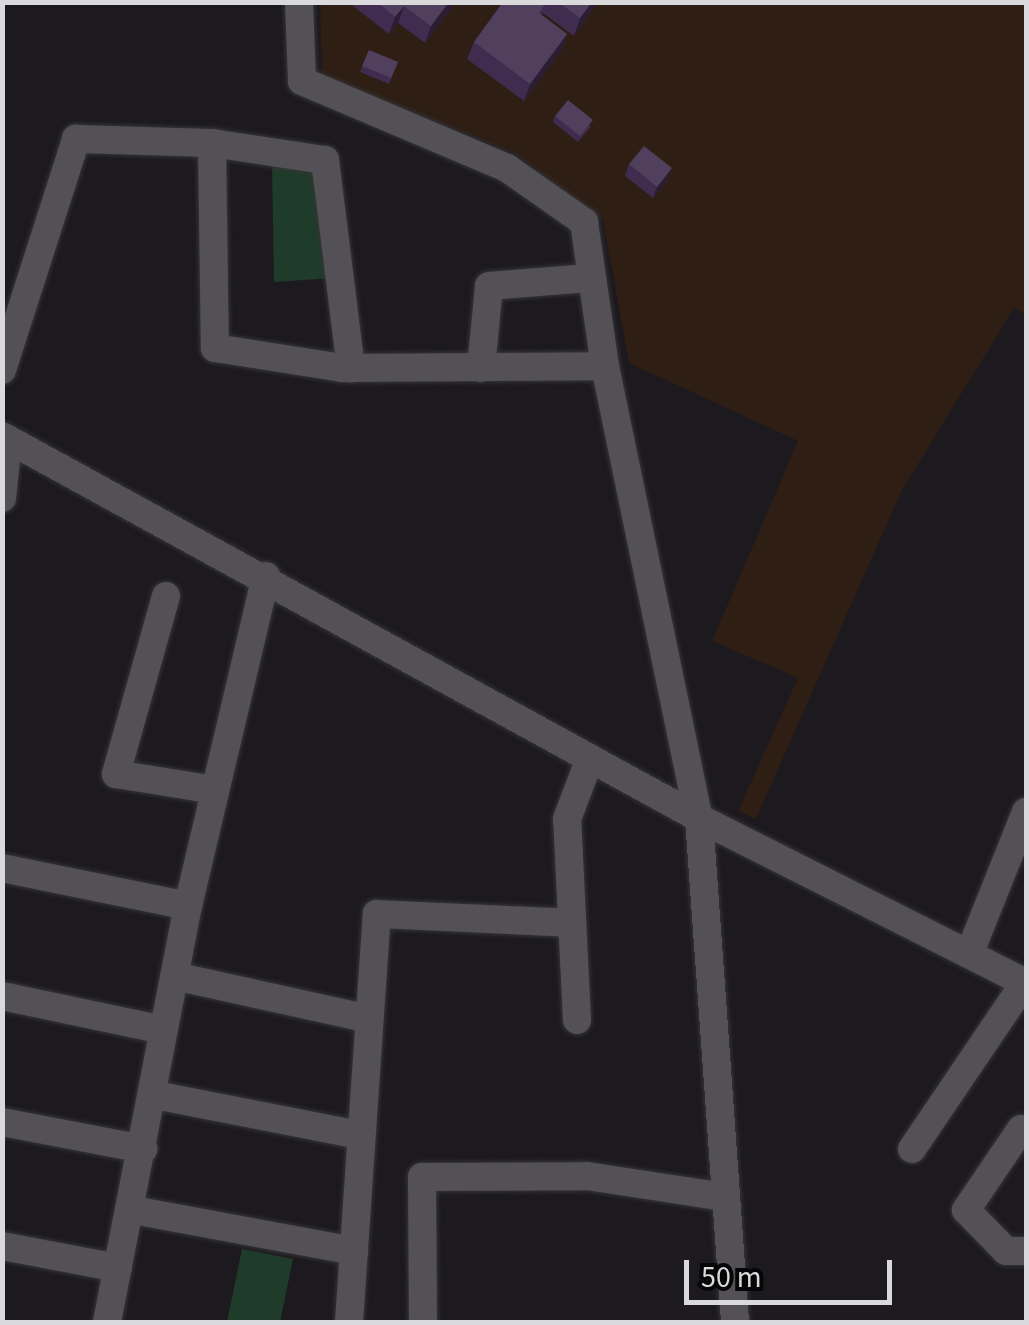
<!DOCTYPE html>
<style>
body{margin:0}
#map{position:relative;width:1029px;height:1325px;overflow:hidden;background:#1c1a1e;font-family:"Source Sans 3",sans-serif}
div>[style]{position:absolute}
[style*='--x']{left:calc(var(--x)*1px);top:calc(var(--y)*1px);width:calc(var(--w)*1px);rotate:calc(var(--a)*1deg)}
.education>*{inset:0;background:#2e1e14}
.green>*{inset:0;background:#1f3c2a}
.roads{filter:drop-shadow(0 0 2px #353437) drop-shadow(0 0 2px #353437)}
.minor>*{height:28px;margin:-14px;padding:0 14px;transform-origin:14px;border-radius:14px;background:#535156}
.tertiary>*{height:28px;margin:-14px;padding:0 14px;transform-origin:14px;border-radius:14px;background:#535156}
.wall>*{inset:0;background:#402c4e}
.shaded-wall>*{inset:0;background:#2a1d34}
.building>*{inset:0;background:#503f5d}
span{translate:-50% -50%;white-space:nowrap;text-align:center;line-height:1.15;-webkit-text-stroke:9px #060607;paint-order:stroke}
.frame{position:absolute;inset:0;border:5px solid #dad9dc;pointer-events:none}
.scale{position:absolute;left:684px;top:1260px;width:208px;height:45px;box-sizing:border-box;border:5px solid #dad9dc;border-top:0;padding-left:12px;font-size:30px;line-height:35px;white-space:nowrap;color:#dad9dc;-webkit-text-stroke:8px #060607;paint-order:stroke}
</style>
<div id="map">
<div class="education">
<div style="clip-path:polygon(320px 3px,1026px 3px,1026px 315px,1014px 308px,902px 490px,756px 819px,738px 811px,798px 678px,712px 641px,798px 441px,629px 363px,603px 220px,515px 153px,322px 76px)"></div>
</div>
<div class="green">
<div style="clip-path:polygon(272px 165px,306px 166px,317px 177px,333px 278px,274px 282px)"></div>
<div style="clip-path:polygon(242px 1249px,293px 1259px,280px 1322px,227px 1322px)"></div>
</div>
<div class="roads">
<div class="minor">
<div style="--x:299;--y:2;--w:79;--a:87.8"></div>
<div style="--x:302;--y:81;--w:223;--a:23"></div>
<div style="--x:507;--y:168;--w:94;--a:35"></div>
<div style="--x:584;--y:222;--w:146;--a:81.7"></div>
<div style="--x:605;--y:366;--w:462;--a:78.3"></div>
<div style="--x:699;--y:818;--w:505;--a:85.91"></div>
<div style="--x:212;--y:143;--w:114;--a:8.6"></div>
<div style="--x:325;--y:160;--w:210;--a:82.9"></div>
<div style="--x:481;--y:368;--w:82;--a:-84.4"></div>
<div style="--x:489;--y:286;--w:100;--a:-4.6"></div>
<div style="--x:2;--y:370;--w:243;--a:-72.2"></div>
<div style="--x:76;--y:139;--w:136;--a:1.7"></div>
<div style="--x:212;--y:143;--w:205;--a:89.2"></div>
<div style="--x:215;--y:348;--w:129;--a:8.9"></div>
<div style="--x:342;--y:368;--w:263;--a:-0.4"></div>
<div style="--x:2;--y:498;--w:58;--a:-84.1"></div>
<div style="--x:166;--y:596;--w:185;--a:105.7"></div>
<div style="--x:116;--y:774;--w:100;--a:9.2"></div>
<div style="--x:2;--y:868;--w:190;--a:11.5"></div>
<div style="--x:970;--y:952;--w:151;--a:-68.2"></div>
<div style="--x:179;--y:977;--w:190;--a:12.4"></div>
<div style="--x:2;--y:996;--w:165;--a:11.9"></div>
<div style="--x:577;--y:1020;--w:201;--a:-92.8"></div>
<div style="--x:567;--y:819;--w:65;--a:-69.3"></div>
<div style="--x:155;--y:1095;--w:207;--a:11.1"></div>
<div style="--x:2;--y:1122;--w:144;--a:10.8"></div>
<div style="--x:1026;--y:1131;--w:5;--a:-158"></div>
<div style="--x:1021;--y:1129;--w:98;--a:124.2"></div>
<div style="--x:966;--y:1210;--w:57;--a:45.7"></div>
<div style="--x:1006;--y:1251;--w:20;--a:0"></div>
<div style="--x:912;--y:1149;--w:202;--a:-55.9"></div>
<div style="--x:133;--y:1210;--w:225;--a:10.5"></div>
<div style="--x:2;--y:1246;--w:118;--a:10.7"></div>
<div style="--x:107;--y:1322;--w:424;--a:-79"></div>
<div style="--x:188;--y:906;--w:339;--a:-76.7"></div>
<div style="--x:349;--y:1322;--w:409;--a:-86.1"></div>
<div style="--x:377;--y:914;--w:195;--a:2.6"></div>
<div style="--x:423;--y:1322;--w:145;--a:-90.4"></div>
<div style="--x:422;--y:1177;--w:165;--a:-0.3"></div>
<div style="--x:587;--y:1176;--w:140;--a:8.7"></div>
</div>
<div class="tertiary">
<div style="--x:2;--y:436;--w:795;--a:28.73"></div>
<div style="--x:699;--y:818;--w:366;--a:26.8"></div>
</div>
</div>
<div class="wall">
<div style="clip-path:polygon(348px 2px,456px 2px,425px 43px,398px 23px,389px 34px)"></div>
<div style="clip-path:polygon(503px 2px,598px 2px,574px 36px,543px 13px,542px 15px,567px 34px,561px 51px,524px 101px,467px 59px,474px 42px)"></div>
<div style="clip-path:polygon(369px 50px,398px 62px,389px 84px,360px 72px)"></div>
<div style="clip-path:polygon(555px 116px,591px 126px,578px 142px,553px 122px)"></div>
<div style="clip-path:polygon(629px 164px,668px 180px,653px 198px,625px 176px)"></div>
</div>
<div class="shaded-wall">
<div style="clip-path:polygon(449px 2px,456px 2px,425px 43px,431px 26px)"></div>
<div style="clip-path:polygon(592px 2px,598px 2px,574px 36px,580px 18px)"></div>
<div style="clip-path:polygon(404px 6px,398px 23px,389px 34px,395px 17px)"></div>
<div style="clip-path:polygon(567px 34px,561px 51px,524px 101px,530px 84px)"></div>
<div style="clip-path:polygon(672px 168px,668px 180px,653px 198px,657px 187px)"></div>
</div>
<div class="building">
<div style="clip-path:polygon(377px 2px,449px 2px,431px 26px,404px 6px,395px 17px)"></div>
<div style="clip-path:polygon(503px 2px,545px 2px,546px 3px,539px 13px,567px 34px,530px 84px,474px 42px)"></div>
<div style="clip-path:polygon(558px 2px,592px 2px,580px 18px)"></div>
<div style="clip-path:polygon(369px 50px,398px 62px,391px 78px,362px 66px)"></div>
<div style="clip-path:polygon(568px 100px,593px 120px,580px 136px,555px 116px)"></div>
<div style="clip-path:polygon(644px 146px,672px 168px,657px 187px,629px 164px)"></div>
</div>
<div class="frame"></div>
<div class="scale">50 m</div>
</div>
